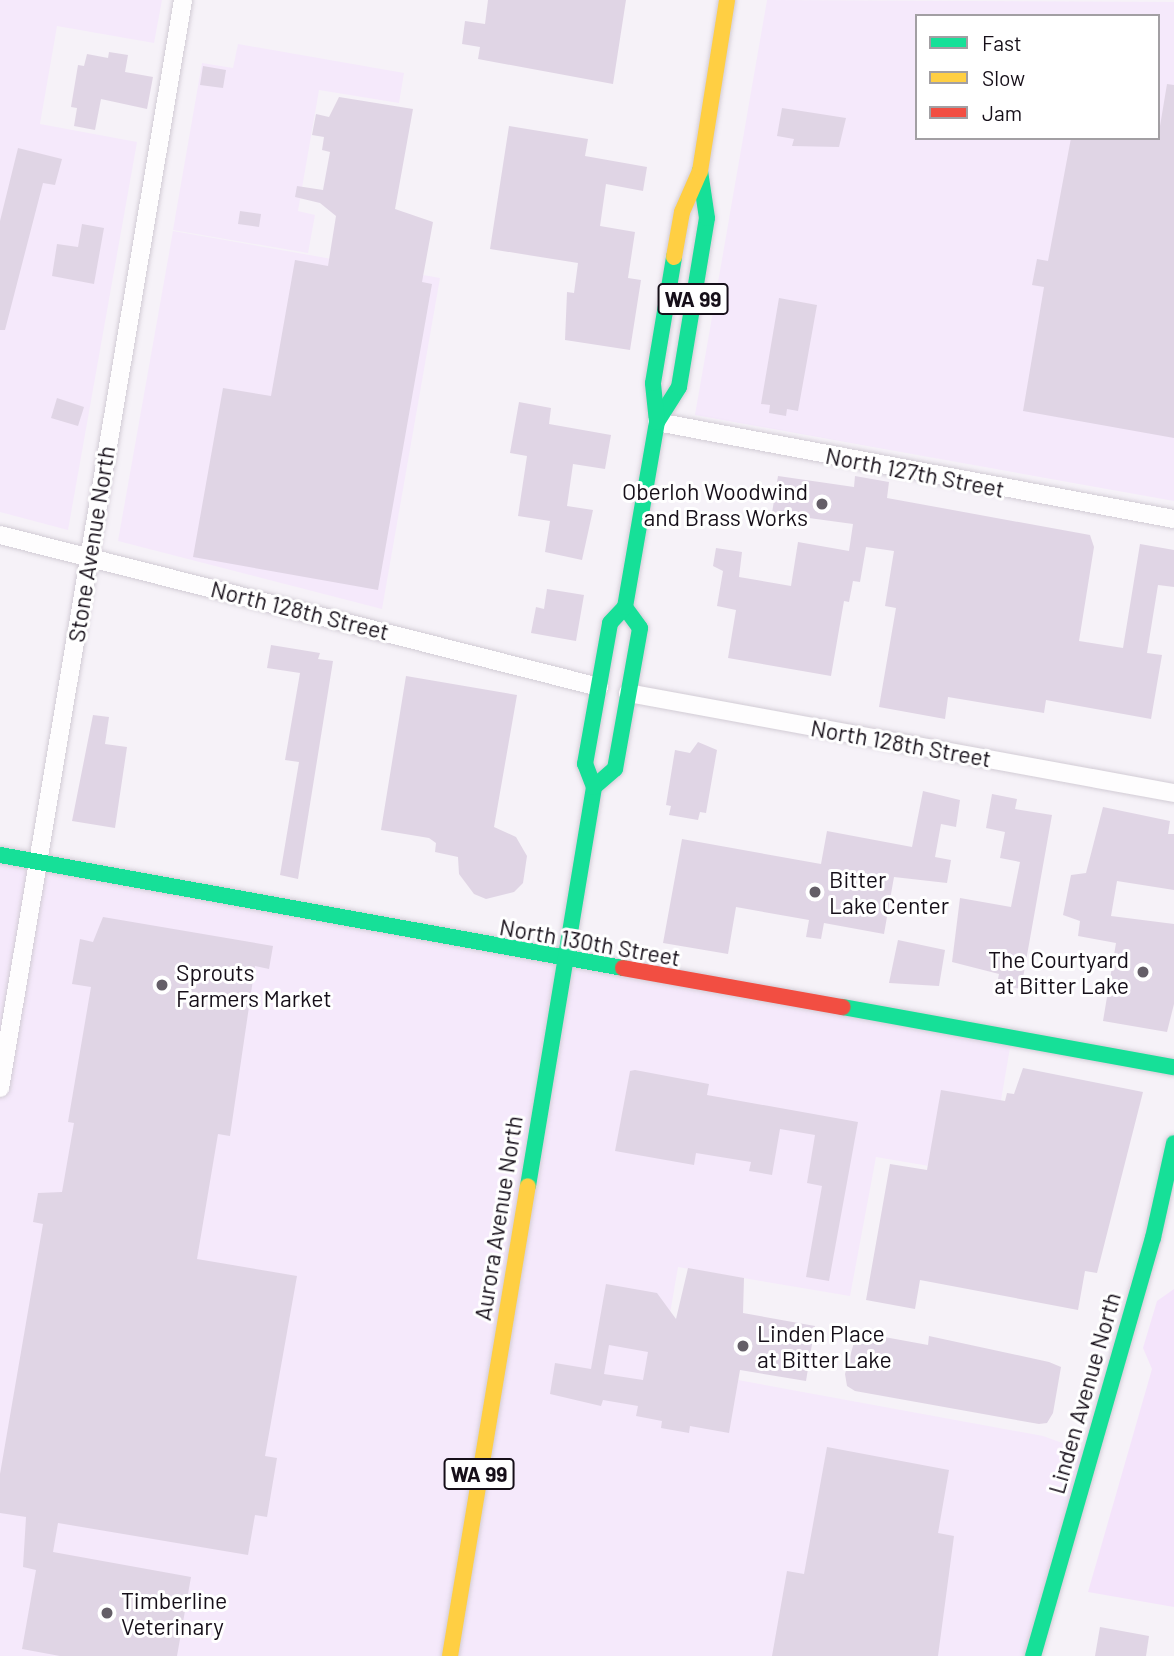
<!DOCTYPE html>
<style>
body{margin:0}
#map{position:relative;width:1174px;height:1656px;overflow:hidden;background:#f6f2f8;font-family:Barlow,sans-serif}
div>[style]{position:absolute}
[style*='--x']{left:calc(var(--x)*1px);top:calc(var(--y)*1px);width:calc(var(--w)*1px);rotate:calc(var(--a)*1deg)}
.built>*{inset:0;background:#f5e9fb}
.green>*{inset:0;background:#f4e4fb}
.building>*{inset:0;background:#e0d5e5}
.roads{filter:drop-shadow(0 0 2px #d2ccd5) drop-shadow(0 0 2px #d2ccd5)}
.street>*{height:18px;margin:-9px;padding:0 9px;transform-origin:9px;border-radius:9px;background:#fefdfe}
.fast>*{height:16px;margin:-8px;padding:0 8px;transform-origin:8px;border-radius:8px;background:#16e098}
.slow>*{height:16px;margin:-8px;padding:0 8px;transform-origin:8px;border-radius:8px;background:#ffcf43}
.jam>*{height:16px;margin:-8px;padding:0 8px;transform-origin:8px;border-radius:8px;background:#f24e42}
.dots>*{width:19px;height:19px;translate:-50% -50%;box-sizing:border-box;border:4px solid #fff;border-radius:50%}
span{translate:-50% -50%;white-space:nowrap;text-align:center;line-height:1.15;-webkit-text-stroke:6px #fff;paint-order:stroke}
.shield-label span{padding:2px 5px;background:#fff;border:2px solid;border-radius:5px;-webkit-text-stroke-width:0}
.shield-label{font-size:21px;color:#160f19;font-weight:700}
.street-label{font-size:23px;color:#160f19}
.poi-label{font-size:23px;color:#160f19}
.right{translate:-100% -50%;text-align:right}
.left{translate:0 -50%;text-align:left}
.legend{position:absolute;left:915px;top:14px;width:245px;height:126px;box-sizing:border-box;background:#fff;border:2px solid #a29fa3;margin:0;padding:9px 12px;list-style:none;font-size:21px;color:#160f19}
.legend li{display:flex;align-items:center;gap:14px;height:35px}
.legend b{width:35px;border:2px solid #a29fa3}
</style>
<div id="map">
<div class="built">
<div style="clip-path:polygon(0 0,162px 0,154px 43px,57px 26px,40px 124px,137px 142px,68px 530px,0 512px)"></div>
<div style="clip-path:polygon(evenodd,767px 0,1174px 2px,1174px 501px,695px 415px,767px 0,917px 16px,1158px 16px,1158px 138px,917px 138px,917px 16px)"></div>
<div style="clip-path:polygon(238px 44px,404px 73px,399px 103px,319px 90px,298px 211px,315px 215px,308px 253px,173px 230px,202px 63px,233px 68px)"></div>
<div style="clip-path:polygon(173px 231px,440px 278px,382px 609px,118px 541px)"></div>
<div style="clip-path:polygon(0 855px,1011px 1042px,988px 1176px,876px 1157px,850px 1296px,678px 1267px,661px 1366px,1043px 1436px,1093px 1454px,1033px 1656px,0 1656px)"></div>
</div>
<div class="green">
<div style="clip-path:polygon(1174px 1289px,1174px 1607px,1088px 1592px,1152px 1369px,1143px 1348px,1157px 1301px)"></div>
</div>
<div class="building">
<div style="clip-path:polygon(488px 0,626px 0,613px 84px,478px 59px,480px 47px,462px 44px,465px 21px,485px 24px)"></div>
<div style="clip-path:polygon(109px 52px,128px 55px,125px 72px,153px 77px,147px 109px,101px 99px,95px 130px,74px 126px,77px 108px,71px 107px,78px 65px,84px 66px,87px 54px,108px 58px)"></div>
<div style="clip-path:polygon(203px 66px,226px 70px,223px 88px,200px 85px)"></div>
<div style="clip-path:polygon(1167px 84px,1174px 85px,1174px 438px,1023px 411px,1044px 287px,1032px 285px,1037px 259px,1048px 261px,1071px 138px,1158px 138px)"></div>
<div style="clip-path:polygon(339px 97px,413px 109px,395px 209px,433px 222px,422px 282px,432px 284px,378px 590px,193px 557px,223px 388px,271px 396px,295px 260px,328px 266px,336px 216px,320px 203px,295px 197px,297px 186px,323px 190px,330px 152px,322px 150px,324px 137px,312px 135px,316px 114px,329px 117px)"></div>
<div style="clip-path:polygon(782px 108px,846px 118px,839px 147px,792px 146px,794px 139px,777px 136px)"></div>
<div style="clip-path:polygon(509px 126px,588px 139px,585px 156px,647px 167px,643px 191px,606px 184px,600px 226px,635px 232px,628px 278px,641px 280px,630px 350px,565px 340px,567px 292px,574px 293px,578px 263px,490px 249px)"></div>
<div style="clip-path:polygon(18px 148px,62px 159px,55px 185px,43px 183px,5px 330px,0 330px,0 221px)"></div>
<div style="clip-path:polygon(240px 211px,261px 214px,259px 227px,238px 224px)"></div>
<div style="clip-path:polygon(82px 224px,104px 228px,94px 284px,52px 276px,57px 244px,78px 247px)"></div>
<div style="clip-path:polygon(779px 298px,817px 305px,798px 411px,787px 409px,786px 416px,769px 413px,770px 405px,761px 404px)"></div>
<div style="clip-path:polygon(57px 398px,84px 407px,78px 426px,51px 418px)"></div>
<div style="clip-path:polygon(519px 402px,551px 408px,549px 424px,611px 435px,605px 469px,573px 464px,567px 506px,593px 510px,582px 560px,545px 552px,550px 521px,518px 516px,527px 456px,510px 453px)"></div>
<div style="clip-path:polygon(778px 476px,854px 487px,855px 476px,889px 482px,887px 498px,1090px 535px,1094px 547px,1079px 641px,1123px 648px,1140px 544px,1174px 550px,1174px 587px,1158px 585px,1147px 653px,1162px 655px,1151px 719px,1046px 700px,1044px 713px,948px 697px,945px 719px,879px 707px,896px 608px,885px 606px,894px 551px,866px 547px,860px 582px,853px 581px,849px 602px,844px 601px,831px 676px,728px 658px,736px 610px,717px 606px,723px 571px,713px 566px,716px 548px,742px 552px,739px 577px,791px 586px,798px 542px,849px 551px,853px 524px,772px 513px)"></div>
<div style="clip-path:polygon(547px 589px,584px 595px,576px 641px,531px 633px,536px 607px,544px 609px)"></div>
<div style="clip-path:polygon(271px 645px,320px 653px,318px 659px,333px 661px,298px 879px,280px 875px,299px 762px,285px 760px,300px 673px,267px 668px)"></div>
<div style="clip-path:polygon(406px 676px,517px 695px,494px 827px,516px 837px,527px 856px,523px 883px,514px 892px,486px 899px,474px 894px,459px 874px,458px 857px,435px 852px,436px 843px,429px 838px,381px 830px)"></div>
<div style="clip-path:polygon(93px 715px,109px 717px,105px 744px,127px 747px,115px 828px,72px 821px)"></div>
<div style="clip-path:polygon(698px 742px,717px 750px,706px 813px,700px 812px,698px 820px,669px 815px,671px 806px,666px 805px,675px 750px,690px 753px)"></div>
<div style="clip-path:polygon(923px 791px,960px 800px,956px 827px,941px 824px,935px 857px,951px 860px,947px 883px,894px 877px,884px 934px,824px 923px,821px 939px,806px 937px,809px 920px,736px 907px,728px 954px,663px 943px,682px 839px,821px 864px,827px 831px,912px 847px)"></div>
<div style="clip-path:polygon(992px 794px,1017px 799px,1015px 809px,1052px 815px,1021px 989px,997px 984px,999px 974px,952px 962px,960px 898px,1011px 907px,1020px 862px,1000px 858px,1005px 832px,986px 828px)"></div>
<div style="clip-path:polygon(1103px 807px,1170px 821px,1168px 834px,1174px 834px,1174px 890px,1117px 881px,1111px 916px,1174px 924px,1174px 1004px,1167px 1032px,1103px 1021px,1116px 943px,1078px 936px,1080px 921px,1063px 915px,1071px 875px,1086px 873px)"></div>
<div style="clip-path:polygon(103px 917px,273px 946px,269px 969px,255px 966px,230px 1136px,218px 1134px,197px 1259px,297px 1276px,265px 1456px,277px 1458px,267px 1517px,255px 1515px,248px 1555px,58px 1523px,53px 1552px,191px 1577px,177px 1656px,60px 1656px,22px 1649px,36px 1570px,23px 1567px,26px 1517px,0 1513px,0 1474px,43px 1224px,33px 1222px,38px 1193px,62px 1192px,74px 1123px,68px 1122px,91px 987px,72px 984px,80px 939px,93px 942px)"></div>
<div style="clip-path:polygon(898px 940px,945px 950px,939px 986px,889px 983px)"></div>
<div style="clip-path:polygon(1023px 1068px,1143px 1092px,1097px 1273px,1085px 1271px,1078px 1310px,920px 1280px,915px 1309px,866px 1300px,890px 1164px,927px 1170px,941px 1090px,1005px 1101px,1007px 1093px,1014px 1094px)"></div>
<div style="clip-path:polygon(635px 1070px,709px 1084px,707px 1095px,858px 1122px,829px 1281px,806px 1277px,822px 1186px,807px 1183px,815px 1135px,780px 1129px,772px 1175px,749px 1171px,751px 1162px,696px 1153px,694px 1165px,615px 1151px,630px 1071px)"></div>
<div style="clip-path:polygon(evenodd,688px 1268px,744px 1278px,743px 1313px,815px 1326px,806px 1381px,740px 1370px,729px 1433px,690px 1426px,689px 1433px,661px 1428px,662px 1421px,636px 1416px,638px 1406px,603px 1400px,601px 1406px,550px 1394px,555px 1363px,591px 1369px,606px 1284px,657px 1293px,676px 1319px,688px 1268px,609px 1345px,648px 1352px,643px 1380px,604px 1374px,609px 1345px)"></div>
<div style="clip-path:polygon(857px 1332px,928px 1345px,929px 1336px,1049px 1362px,1061px 1367px,1053px 1413px,1047px 1423px,1039px 1424px,855px 1391px,847px 1386px,845px 1374px)"></div>
<div style="clip-path:polygon(827px 1447px,949px 1470px,938px 1533px,954px 1536px,938px 1656px,772px 1656px,787px 1571px,804px 1574px)"></div>
<div style="clip-path:polygon(1100px 1627px,1149px 1636px,1146px 1656px,1095px 1656px)"></div>
</div>
<div class="roads">
<div class="street">
<div style="--x:657;--y:422;--w:526;--a:10.63"></div>
<div style="--x:0;--y:535;--w:618;--a:14.24"></div>
<div style="--x:628;--y:693;--w:555;--a:10.38"></div>
<div style="--x:0;--y:1088;--w:1103;--a:-80.45"></div>
</div>
<div class="fast">
<div style="--x:657;--y:422;--w:41;--a:-57.8"></div>
<div style="--x:679;--y:387;--w:171;--a:-80.6"></div>
<div style="--x:707;--y:218;--w:48;--a:-98.5"></div>
<div style="--x:594;--y:787;--w:28;--a:-41"></div>
<div style="--x:615;--y:769;--w:143;--a:-79.9"></div>
<div style="--x:640;--y:628;--w:26;--a:-126"></div>
<div style="--x:0;--y:855;--w:633;--a:10.28"></div>
<div style="--x:843;--y:1007;--w:336;--a:10.3"></div>
<div style="--x:528;--y:1186;--w:404;--a:-80.6"></div>
<div style="--x:594;--y:787;--w:25;--a:-111"></div>
<div style="--x:585;--y:764;--w:143;--a:-79.9"></div>
<div style="--x:610;--y:623;--w:22;--a:-47"></div>
<div style="--x:625;--y:607;--w:188;--a:-80.2"></div>
<div style="--x:657;--y:422;--w:39;--a:-96"></div>
<div style="--x:653;--y:383;--w:128;--a:-80.5"></div>
<div style="--x:1033;--y:1656;--w:435;--a:-74"></div>
<div style="--x:1153;--y:1238;--w:97;--a:-77.5"></div>
</div>
<div class="slow">
<div style="--x:674;--y:257;--w:46;--a:-79.9"></div>
<div style="--x:682;--y:212;--w:45;--a:-66.3"></div>
<div style="--x:700;--y:171;--w:173;--a:-81"></div>
<div style="--x:450;--y:1656;--w:476;--a:-80.6"></div>
</div>
<div class="jam">
<div style="--x:623;--y:968;--w:223;--a:10.1"></div>
</div>
</div>
<div class="dots">
<div style="left:822px;top:504px;background:#645e67"></div>
<div style="left:815px;top:892px;background:#645e67"></div>
<div style="left:1143px;top:972px;background:#645e67"></div>
<div style="left:162px;top:985px;background:#645e67"></div>
<div style="left:743px;top:1346px;background:#645e67"></div>
<div style="left:107px;top:1613px;background:#645e67"></div>
</div>
<div class="shield-label">
<span style="left:693px;top:299px">WA 99</span>
<span style="left:479px;top:1474px">WA 99</span>
</div>
<div class="street-label">
<span style="left:915px;top:472px;rotate:11deg">North 127th Street</span>
<span style="left:91px;top:544px;rotate:-81deg">Stone Avenue North</span>
<span style="left:300px;top:610px;rotate:14deg">North 128th Street</span>
<span style="left:901px;top:743px;rotate:10deg">North 128th Street</span>
<span style="left:590px;top:942px;rotate:10deg">North 130th Street</span>
<span style="left:498px;top:1218px;rotate:-81deg">Aurora Avenue North</span>
<span style="left:1084px;top:1393px;rotate:-74deg">Linden Avenue North</span>
</div>
<div class="poi-label">
<span class="right" style="left:808px;top:504px">Oberloh Woodwind<br>and Brass Works</span>
<span class="left" style="left:829px;top:892px">Bitter<br>Lake Center</span>
<span class="right" style="left:1129px;top:972px">The Courtyard<br>at Bitter Lake</span>
<span class="left" style="left:176px;top:985px">Sprouts<br>Farmers Market</span>
<span class="left" style="left:757px;top:1346px">Linden Place<br>at Bitter Lake</span>
<span class="left" style="left:121px;top:1613px">Timberline<br>Veterinary</span>
</div>
<ul class="legend">
<li><b style="height:9px;background:#16e098"></b>Fast</li>
<li><b style="height:9px;background:#ffcf43"></b>Slow</li>
<li><b style="height:9px;background:#f24e42"></b>Jam</li>
</ul>
</div>
